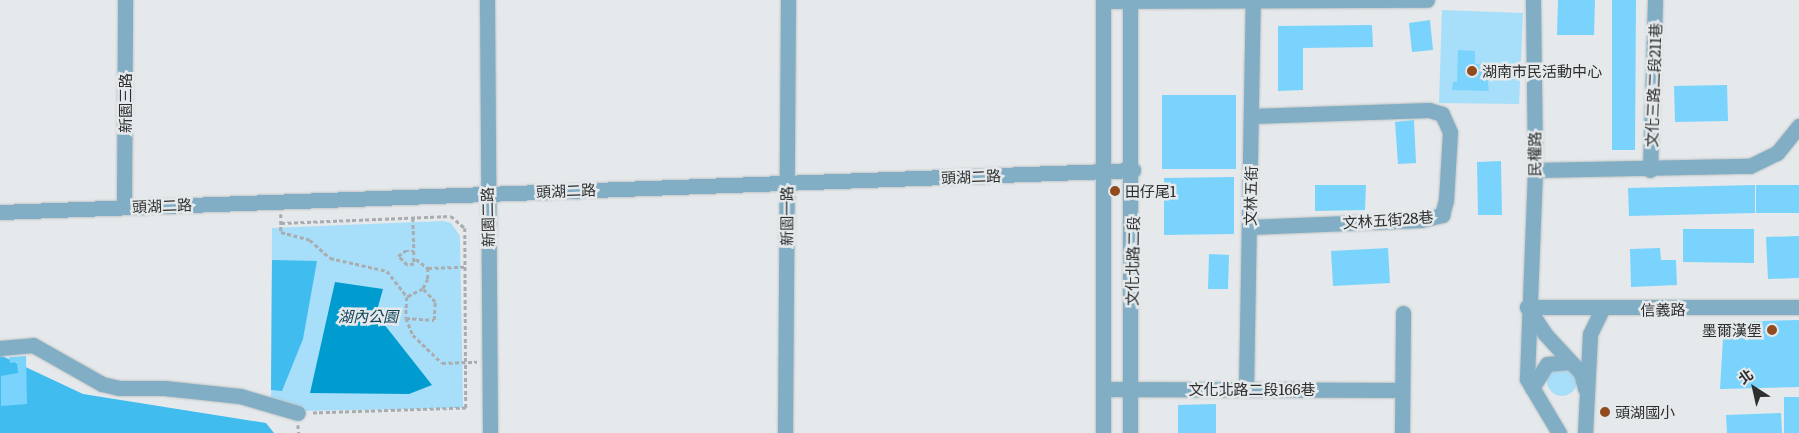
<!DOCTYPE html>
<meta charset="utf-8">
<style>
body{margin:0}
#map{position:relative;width:1799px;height:433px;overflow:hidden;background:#e5e9eb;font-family:Literata,"Noto Sans TC",serif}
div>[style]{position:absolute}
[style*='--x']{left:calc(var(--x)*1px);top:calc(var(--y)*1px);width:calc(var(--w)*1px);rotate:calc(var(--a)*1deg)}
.green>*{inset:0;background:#a7def9}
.round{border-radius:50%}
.forest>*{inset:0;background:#40bcef}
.water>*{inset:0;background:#019ccf}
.building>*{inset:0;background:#7ad3fc}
.path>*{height:2.5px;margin-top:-1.25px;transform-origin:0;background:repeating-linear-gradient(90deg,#aaadaf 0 4px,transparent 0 6.5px)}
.roads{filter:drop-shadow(0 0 1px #c0c4c5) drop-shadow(0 0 1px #c0c4c5)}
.minor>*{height:15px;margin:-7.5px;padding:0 7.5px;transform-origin:7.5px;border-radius:7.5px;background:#81aec4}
.dots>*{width:14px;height:14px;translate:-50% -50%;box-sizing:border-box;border:2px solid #e5e9eb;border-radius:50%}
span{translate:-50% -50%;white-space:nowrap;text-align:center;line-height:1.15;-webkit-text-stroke:5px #e5e9eb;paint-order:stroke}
.poi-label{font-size:15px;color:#2d2f2f}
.left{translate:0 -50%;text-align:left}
.right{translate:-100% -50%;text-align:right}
.street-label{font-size:15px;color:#2d2f2f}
.park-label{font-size:15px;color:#11445a;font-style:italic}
.north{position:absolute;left:1729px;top:363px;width:50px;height:50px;-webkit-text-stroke:4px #e5e9eb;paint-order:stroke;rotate:325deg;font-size:14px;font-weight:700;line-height:20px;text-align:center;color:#2d2f2f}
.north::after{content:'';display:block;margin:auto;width:18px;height:22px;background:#2d2f2f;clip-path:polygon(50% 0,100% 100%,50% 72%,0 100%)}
</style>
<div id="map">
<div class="green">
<div style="clip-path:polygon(1442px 10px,1523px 13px,1519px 104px,1439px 103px)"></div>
<div style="clip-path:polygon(443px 221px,451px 223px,460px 236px,463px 408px,298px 411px,271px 399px,272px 228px)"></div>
<div class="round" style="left:1547px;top:366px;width:30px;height:30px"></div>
</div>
<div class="forest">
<div style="clip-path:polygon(272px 260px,317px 261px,303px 339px,282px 391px,271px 390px)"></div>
<div style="clip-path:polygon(0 355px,83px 394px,266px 423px,274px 433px,0 433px)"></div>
</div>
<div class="water">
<div style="clip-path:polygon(335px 282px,383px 289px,376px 314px,432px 385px,409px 394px,310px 393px)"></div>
</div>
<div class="building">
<div style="clip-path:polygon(1558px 0,1595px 0,1594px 35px,1557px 35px)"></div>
<div style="clip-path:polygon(1612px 0,1636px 0,1635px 150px,1612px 150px)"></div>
<div style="clip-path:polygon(1430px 20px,1433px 50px,1412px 52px,1409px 23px)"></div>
<div style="clip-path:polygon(1372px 25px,1373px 47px,1303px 48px,1303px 90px,1278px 91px,1278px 26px)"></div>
<div style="clip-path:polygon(1458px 50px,1475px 51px,1475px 64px,1486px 65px,1489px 91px,1452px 90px,1453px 82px,1457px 82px)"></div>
<div style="clip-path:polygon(1727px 85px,1728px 121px,1675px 122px,1674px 86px)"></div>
<div style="clip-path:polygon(1162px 95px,1236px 95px,1236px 169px,1162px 169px)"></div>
<div style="clip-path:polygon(1414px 120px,1416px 163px,1398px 164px,1395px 122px)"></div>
<div style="clip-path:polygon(1501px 161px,1502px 215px,1478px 215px,1477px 162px)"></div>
<div style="clip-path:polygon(1234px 177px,1234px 234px,1164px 235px,1164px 178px)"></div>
<div style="clip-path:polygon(1315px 185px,1366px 185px,1365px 210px,1315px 211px)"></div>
<div style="clip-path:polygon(1755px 185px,1755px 213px,1629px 216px,1628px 188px)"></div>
<div style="clip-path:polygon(1756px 185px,1799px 185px,1799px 213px,1756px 213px)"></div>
<div style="clip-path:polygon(1683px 229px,1754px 229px,1754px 263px,1683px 262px)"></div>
<div style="clip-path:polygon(1799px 236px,1799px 278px,1768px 279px,1766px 237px)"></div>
<div style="clip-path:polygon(1388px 248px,1390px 283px,1333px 286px,1331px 251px)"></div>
<div style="clip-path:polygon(1660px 248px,1661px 260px,1676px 260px,1677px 285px,1631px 287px,1630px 249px)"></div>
<div style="clip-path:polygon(1209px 254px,1229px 255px,1228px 289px,1208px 289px)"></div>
<div style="clip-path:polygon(1799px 320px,1799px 387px,1720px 389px,1724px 322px)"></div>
<div style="clip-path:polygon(26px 356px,27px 404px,1px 406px,1px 376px,18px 373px,17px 362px,10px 363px,9px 357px)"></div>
<div style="clip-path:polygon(1784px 397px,1799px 397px,1799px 433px,1784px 433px)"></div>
<div style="clip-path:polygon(1216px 404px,1216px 433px,1178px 433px,1178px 405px)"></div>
<div style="clip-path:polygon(1781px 413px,1782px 433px,1727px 433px,1726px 415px)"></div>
</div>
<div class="path">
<div style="--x:281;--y:214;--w:18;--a:90"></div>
<div style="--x:281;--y:232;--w:30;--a:15"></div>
<div style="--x:310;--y:240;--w:27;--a:42"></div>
<div style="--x:330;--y:258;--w:58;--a:12.8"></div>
<div style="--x:387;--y:271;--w:33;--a:52"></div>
<div style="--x:413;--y:218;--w:33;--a:88"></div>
<div style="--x:281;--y:223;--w:170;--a:-2.4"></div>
<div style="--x:451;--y:216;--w:18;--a:41"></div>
<div style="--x:465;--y:228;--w:180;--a:89.7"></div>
<div style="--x:466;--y:408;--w:154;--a:178.1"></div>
<div style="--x:405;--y:251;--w:9;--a:0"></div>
<div style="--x:414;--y:251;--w:13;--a:90"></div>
<div style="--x:414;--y:264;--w:7;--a:172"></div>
<div style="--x:407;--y:265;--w:13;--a:-135"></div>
<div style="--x:398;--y:256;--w:9;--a:-36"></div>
<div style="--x:416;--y:259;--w:15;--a:37"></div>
<div style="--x:428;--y:268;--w:11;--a:90"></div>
<div style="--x:428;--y:279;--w:11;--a:117"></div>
<div style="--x:423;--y:289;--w:18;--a:153"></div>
<div style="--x:407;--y:297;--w:21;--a:93"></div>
<div style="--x:406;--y:318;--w:28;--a:4"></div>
<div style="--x:434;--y:320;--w:18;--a:-87"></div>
<div style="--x:435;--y:302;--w:18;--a:-133"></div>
<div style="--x:428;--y:268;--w:36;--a:-2"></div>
<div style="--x:406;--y:318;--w:18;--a:68"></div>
<div style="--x:413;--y:335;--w:40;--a:44"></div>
<div style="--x:442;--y:363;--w:35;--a:-2"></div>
<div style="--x:298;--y:425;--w:8;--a:83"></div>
</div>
<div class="roads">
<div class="minor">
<div style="--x:487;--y:0;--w:433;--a:89.6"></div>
<div style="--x:1533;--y:0;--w:170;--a:89.3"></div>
<div style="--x:1535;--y:170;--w:209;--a:92.2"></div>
<div style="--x:1527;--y:379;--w:63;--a:59.3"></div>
<div style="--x:1103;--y:1;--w:324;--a:-0.2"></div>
<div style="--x:1535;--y:170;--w:215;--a:-1.1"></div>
<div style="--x:1750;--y:166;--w:30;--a:-26"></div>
<div style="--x:1777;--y:153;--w:35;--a:-51"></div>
<div style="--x:1650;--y:170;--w:170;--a:-88.3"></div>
<div style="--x:124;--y:206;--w:206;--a:-89.7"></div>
<div style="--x:0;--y:212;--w:1134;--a:-2.12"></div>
<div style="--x:1249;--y:227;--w:172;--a:-2.3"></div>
<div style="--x:1421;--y:220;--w:22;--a:-13"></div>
<div style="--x:1442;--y:215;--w:16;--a:-75"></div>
<div style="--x:1446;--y:200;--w:68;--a:-86.6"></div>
<div style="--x:1450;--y:132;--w:20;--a:-114"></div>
<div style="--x:1442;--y:114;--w:14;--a:-163"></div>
<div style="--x:1429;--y:110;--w:178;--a:178.1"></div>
<div style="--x:1527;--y:307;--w:272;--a:0"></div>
<div style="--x:1527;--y:307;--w:32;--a:56"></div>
<div style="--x:1545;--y:334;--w:53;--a:47.3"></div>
<div style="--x:1581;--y:373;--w:16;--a:75"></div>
<div style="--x:0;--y:348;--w:33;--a:-5"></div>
<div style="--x:33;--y:345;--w:79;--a:29.5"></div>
<div style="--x:102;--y:384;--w:17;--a:13"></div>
<div style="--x:119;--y:388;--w:45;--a:0"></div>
<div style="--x:164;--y:388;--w:76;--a:6"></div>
<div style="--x:240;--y:396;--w:60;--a:16.3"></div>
<div style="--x:1532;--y:388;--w:28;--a:-58"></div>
<div style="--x:1547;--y:364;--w:23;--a:-5"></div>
<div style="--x:1103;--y:389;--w:298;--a:0.2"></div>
<div style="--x:1246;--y:389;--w:387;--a:-89"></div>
<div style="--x:785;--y:433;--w:433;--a:-89.6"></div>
<div style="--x:1103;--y:433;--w:433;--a:-90"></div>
<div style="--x:1130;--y:433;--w:433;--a:-90"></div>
<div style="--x:1402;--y:433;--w:120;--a:-89.5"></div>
<div style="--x:1585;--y:433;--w:99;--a:-87.1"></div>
<div style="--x:1590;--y:334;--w:28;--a:-64"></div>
</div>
</div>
<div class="dots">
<div style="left:1472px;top:71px;background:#904b1f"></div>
<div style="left:1115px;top:191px;background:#904b1f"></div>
<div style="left:1772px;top:330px;background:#904b1f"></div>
<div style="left:1605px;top:412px;background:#904b1f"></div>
</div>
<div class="poi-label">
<span class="left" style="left:1482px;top:71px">湖南市民活動中心</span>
<span class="left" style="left:1125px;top:191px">田仔尾1</span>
<span class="right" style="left:1762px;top:330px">墨爾漢堡</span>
<span class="left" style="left:1615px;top:412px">頭湖國小</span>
</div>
<div class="street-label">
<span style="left:1653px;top:85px;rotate:-88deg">文化三路二段211巷</span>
<span style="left:125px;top:103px;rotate:-90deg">新園三路</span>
<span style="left:1534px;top:154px;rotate:-90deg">民權路</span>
<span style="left:971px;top:176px;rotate:-2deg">頭湖二路</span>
<span style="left:566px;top:190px;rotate:-2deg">頭湖二路</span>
<span style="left:1250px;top:196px;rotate:-89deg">文林五街</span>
<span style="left:162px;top:205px;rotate:-2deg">頭湖二路</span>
<span style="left:786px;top:216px;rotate:-90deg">新園一路</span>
<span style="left:487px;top:217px;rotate:-91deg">新園二路</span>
<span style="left:1388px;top:219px;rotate:-4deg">文林五街28巷</span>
<span style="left:1132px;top:261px;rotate:-89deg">文化北路二段</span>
<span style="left:1663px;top:309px;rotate:-1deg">信義路</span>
<span style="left:1252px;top:389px">文化北路二段166巷</span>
</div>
<div class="park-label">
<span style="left:368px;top:316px">湖內公園</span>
</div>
<div class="north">北</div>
</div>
